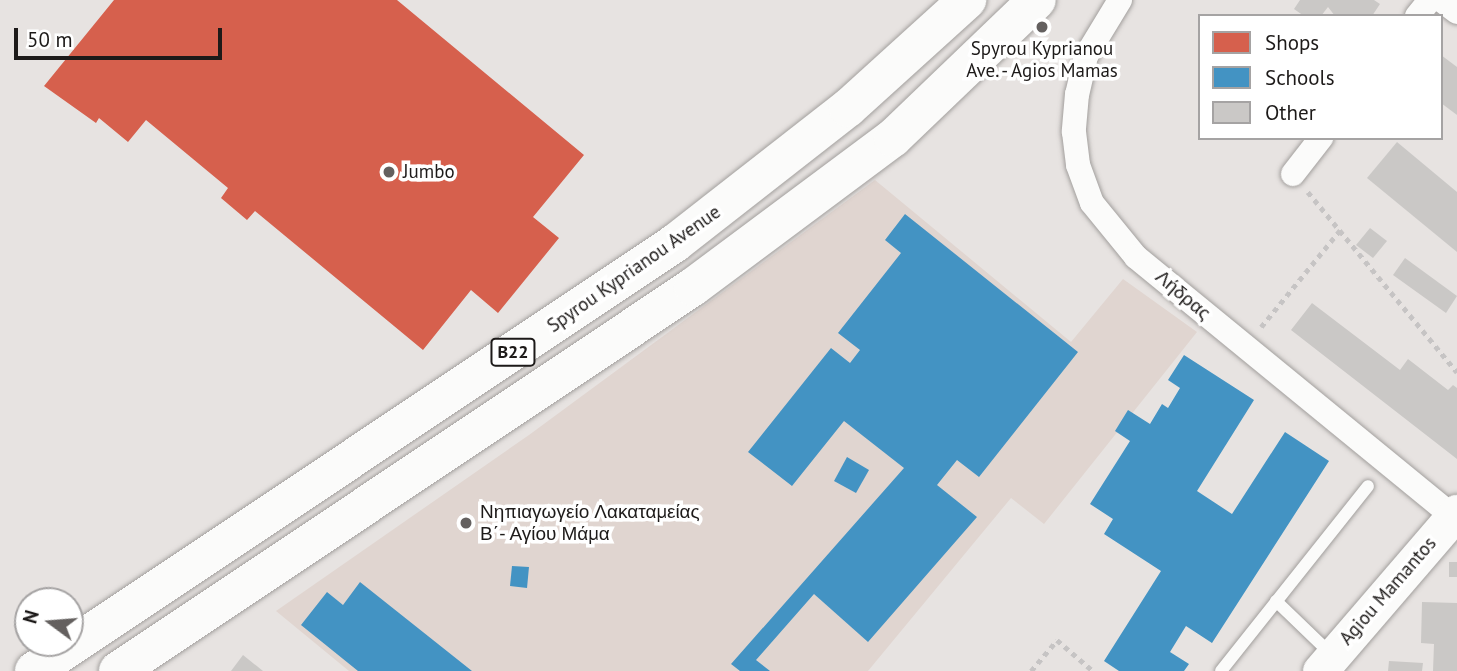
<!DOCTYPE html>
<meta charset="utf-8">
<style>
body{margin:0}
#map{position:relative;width:1457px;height:671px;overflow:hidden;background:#e7e3e1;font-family:"PT Sans",sans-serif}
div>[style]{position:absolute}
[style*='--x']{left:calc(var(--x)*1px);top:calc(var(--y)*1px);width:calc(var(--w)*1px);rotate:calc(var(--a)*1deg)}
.built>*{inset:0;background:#e0d5d0}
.shops>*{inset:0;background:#d6604d}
.schools>*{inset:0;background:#4393c3}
.building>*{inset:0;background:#cac8c6}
.path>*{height:4.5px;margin-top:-2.25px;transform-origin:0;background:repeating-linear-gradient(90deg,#c6c4c4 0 5px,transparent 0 10px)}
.roads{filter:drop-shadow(0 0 2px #a29f9d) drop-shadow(0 0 2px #a29f9d)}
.lane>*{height:12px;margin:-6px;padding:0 6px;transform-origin:6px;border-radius:6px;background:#fbfbfa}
.street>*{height:24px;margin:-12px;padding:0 12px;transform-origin:12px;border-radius:12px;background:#fbfbfa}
.secondary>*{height:35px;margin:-17.5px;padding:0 17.5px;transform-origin:17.5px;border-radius:17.5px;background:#fbfbfa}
.primary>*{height:38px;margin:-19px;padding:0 19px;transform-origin:19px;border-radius:19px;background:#fbfbfa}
.dots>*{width:19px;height:19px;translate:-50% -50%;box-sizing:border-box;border:4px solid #fff;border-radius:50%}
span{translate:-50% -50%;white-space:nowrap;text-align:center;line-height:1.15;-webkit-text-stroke:7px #fff;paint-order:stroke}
.shield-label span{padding:2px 5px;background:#fff;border:2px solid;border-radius:5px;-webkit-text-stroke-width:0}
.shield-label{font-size:18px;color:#1d1a19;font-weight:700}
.poi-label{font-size:19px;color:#1d1a19}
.left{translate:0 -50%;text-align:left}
.street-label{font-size:19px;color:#1d1a19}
.legend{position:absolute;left:1198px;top:14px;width:245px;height:126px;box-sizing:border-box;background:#fff;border:2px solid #a5a3a3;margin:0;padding:9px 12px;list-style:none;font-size:21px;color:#1d1a19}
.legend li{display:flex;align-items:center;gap:14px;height:35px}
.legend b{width:35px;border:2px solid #a5a3a3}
.north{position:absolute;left:14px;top:587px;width:70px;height:70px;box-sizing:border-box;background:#fff;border:2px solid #a5a3a3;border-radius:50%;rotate:286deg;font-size:19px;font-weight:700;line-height:28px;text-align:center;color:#1d1a19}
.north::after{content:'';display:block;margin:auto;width:24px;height:32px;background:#64605f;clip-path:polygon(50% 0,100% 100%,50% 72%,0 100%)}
.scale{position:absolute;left:14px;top:28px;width:208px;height:32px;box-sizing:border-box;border:4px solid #1d1a19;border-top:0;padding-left:9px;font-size:21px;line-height:24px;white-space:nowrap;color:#1d1a19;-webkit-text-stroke:5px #fff;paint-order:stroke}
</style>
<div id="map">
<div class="built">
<div style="clip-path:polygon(875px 180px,1071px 342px,1123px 279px,1197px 332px,1044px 524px,1011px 498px,868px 671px,349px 671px,276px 611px,529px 435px)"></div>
</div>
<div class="shops">
<div style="clip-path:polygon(114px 0,397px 0,584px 155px,533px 217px,559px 238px,498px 313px,471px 290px,423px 350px,255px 211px,247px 220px,221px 198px,228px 188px,146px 120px,128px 142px,99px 118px,96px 123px,44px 86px)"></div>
</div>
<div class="schools">
<div style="clip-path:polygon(905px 214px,1078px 352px,979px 477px,957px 460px,937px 485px,977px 517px,868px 642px,814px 594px,756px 660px,770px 671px,740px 671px,731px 664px,904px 468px,844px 421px,792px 486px,748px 452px,831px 348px,850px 363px,860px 350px,838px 333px,901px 253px,885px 240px)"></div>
<div style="clip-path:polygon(1184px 355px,1254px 400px,1197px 491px,1232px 514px,1285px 432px,1329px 461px,1212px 643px,1186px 626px,1170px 652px,1189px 664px,1184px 671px,1119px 671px,1104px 661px,1161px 571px,1104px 534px,1113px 519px,1090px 504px,1130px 441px,1115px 431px,1128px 410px,1150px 424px,1162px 404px,1168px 408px,1180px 388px,1168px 380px)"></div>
<div style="clip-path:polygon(847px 457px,869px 470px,856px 493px,834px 481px)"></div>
<div style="clip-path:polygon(512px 566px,529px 567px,527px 588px,510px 586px)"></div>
<div style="clip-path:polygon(360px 582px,472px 671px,358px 671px,301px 625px,327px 592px,343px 605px)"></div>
</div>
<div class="building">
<div style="clip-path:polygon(1300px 0,1374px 0,1380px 4px,1372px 16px,1335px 16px,1328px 7px,1321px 16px,1304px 16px,1294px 9px)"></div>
<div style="clip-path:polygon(1441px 55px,1457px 67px,1457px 115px,1441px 103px)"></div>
<div style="clip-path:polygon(1397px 142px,1457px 192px,1457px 252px,1367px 178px)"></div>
<div style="clip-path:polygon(1370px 228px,1387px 241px,1373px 258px,1356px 245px)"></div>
<div style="clip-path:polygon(1405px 258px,1457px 296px,1446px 313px,1393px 275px)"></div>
<div style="clip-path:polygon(1312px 303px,1400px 370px,1408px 359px,1448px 390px,1453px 385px,1457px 388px,1457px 459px,1291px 330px)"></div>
<div style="clip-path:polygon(1449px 562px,1457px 562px,1457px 577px,1449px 577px)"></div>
<div style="clip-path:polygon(1422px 602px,1457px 603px,1457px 671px,1433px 671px,1434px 644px,1421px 643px)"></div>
<div style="clip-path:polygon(243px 655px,263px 671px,231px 671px)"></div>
<div style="clip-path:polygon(1389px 661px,1423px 663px,1422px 671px,1388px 671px)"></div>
</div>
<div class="path">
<div style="--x:1308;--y:192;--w:234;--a:50.4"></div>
<div style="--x:1261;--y:327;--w:125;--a:-50.8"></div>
<div style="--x:1031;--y:671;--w:40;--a:-50"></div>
<div style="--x:1057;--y:640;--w:48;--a:40.7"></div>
</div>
<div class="roads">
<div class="lane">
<div style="--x:1276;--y:601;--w:76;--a:43.9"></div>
<div style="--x:1221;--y:671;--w:236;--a:-51.5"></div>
</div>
<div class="street">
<div style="--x:1120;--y:0;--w:66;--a:121.3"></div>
<div style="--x:1086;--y:56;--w:39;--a:103"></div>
<div style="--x:1077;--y:94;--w:38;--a:95"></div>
<div style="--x:1074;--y:132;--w:33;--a:83"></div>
<div style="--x:1078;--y:165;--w:40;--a:69.8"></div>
<div style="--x:1092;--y:203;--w:70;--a:50.8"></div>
<div style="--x:1136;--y:257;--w:409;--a:39.3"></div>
<div style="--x:1441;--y:0;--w:20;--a:37"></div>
<div style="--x:1417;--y:16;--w:21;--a:-51"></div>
<div style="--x:1293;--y:174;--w:46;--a:-52.1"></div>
</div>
<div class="secondary">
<div style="--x:1320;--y:671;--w:210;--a:-49.3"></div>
</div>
<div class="primary">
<div style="--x:34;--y:671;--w:771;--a:-33.73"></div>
<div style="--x:675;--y:243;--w:219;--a:-38"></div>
<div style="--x:848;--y:108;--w:161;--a:-42.2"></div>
<div style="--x:118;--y:671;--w:691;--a:-33.74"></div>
<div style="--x:693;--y:287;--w:249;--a:-36.7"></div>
<div style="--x:893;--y:138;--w:199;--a:-43.8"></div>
</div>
</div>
<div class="dots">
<div style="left:1042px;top:27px;background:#64605f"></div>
<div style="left:389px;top:172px;background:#64605f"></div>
<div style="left:466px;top:523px;background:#64605f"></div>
</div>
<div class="shield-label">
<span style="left:513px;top:352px">B22</span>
</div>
<div class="poi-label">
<span style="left:1042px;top:60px">Spyrou Kyprianou<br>Ave. - Agios Mamas</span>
<span class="left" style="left:403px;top:172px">Jumbo</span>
<span class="left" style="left:480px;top:523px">Νηπιαγωγείο Λακαταμείας<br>Β΄- Αγίου Μάμα</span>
</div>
<div class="street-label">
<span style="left:634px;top:269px;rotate:-35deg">Spyrou Kyprianou Avenue</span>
<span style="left:1183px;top:295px;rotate:40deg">Λήδρας</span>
<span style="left:1388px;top:591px;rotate:-49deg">Agiou Mamantos</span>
</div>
<ul class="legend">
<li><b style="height:19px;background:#d6604d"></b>Shops</li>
<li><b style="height:19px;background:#4393c3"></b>Schools</li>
<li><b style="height:19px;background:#cac8c6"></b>Other</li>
</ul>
<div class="north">N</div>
<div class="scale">50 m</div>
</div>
